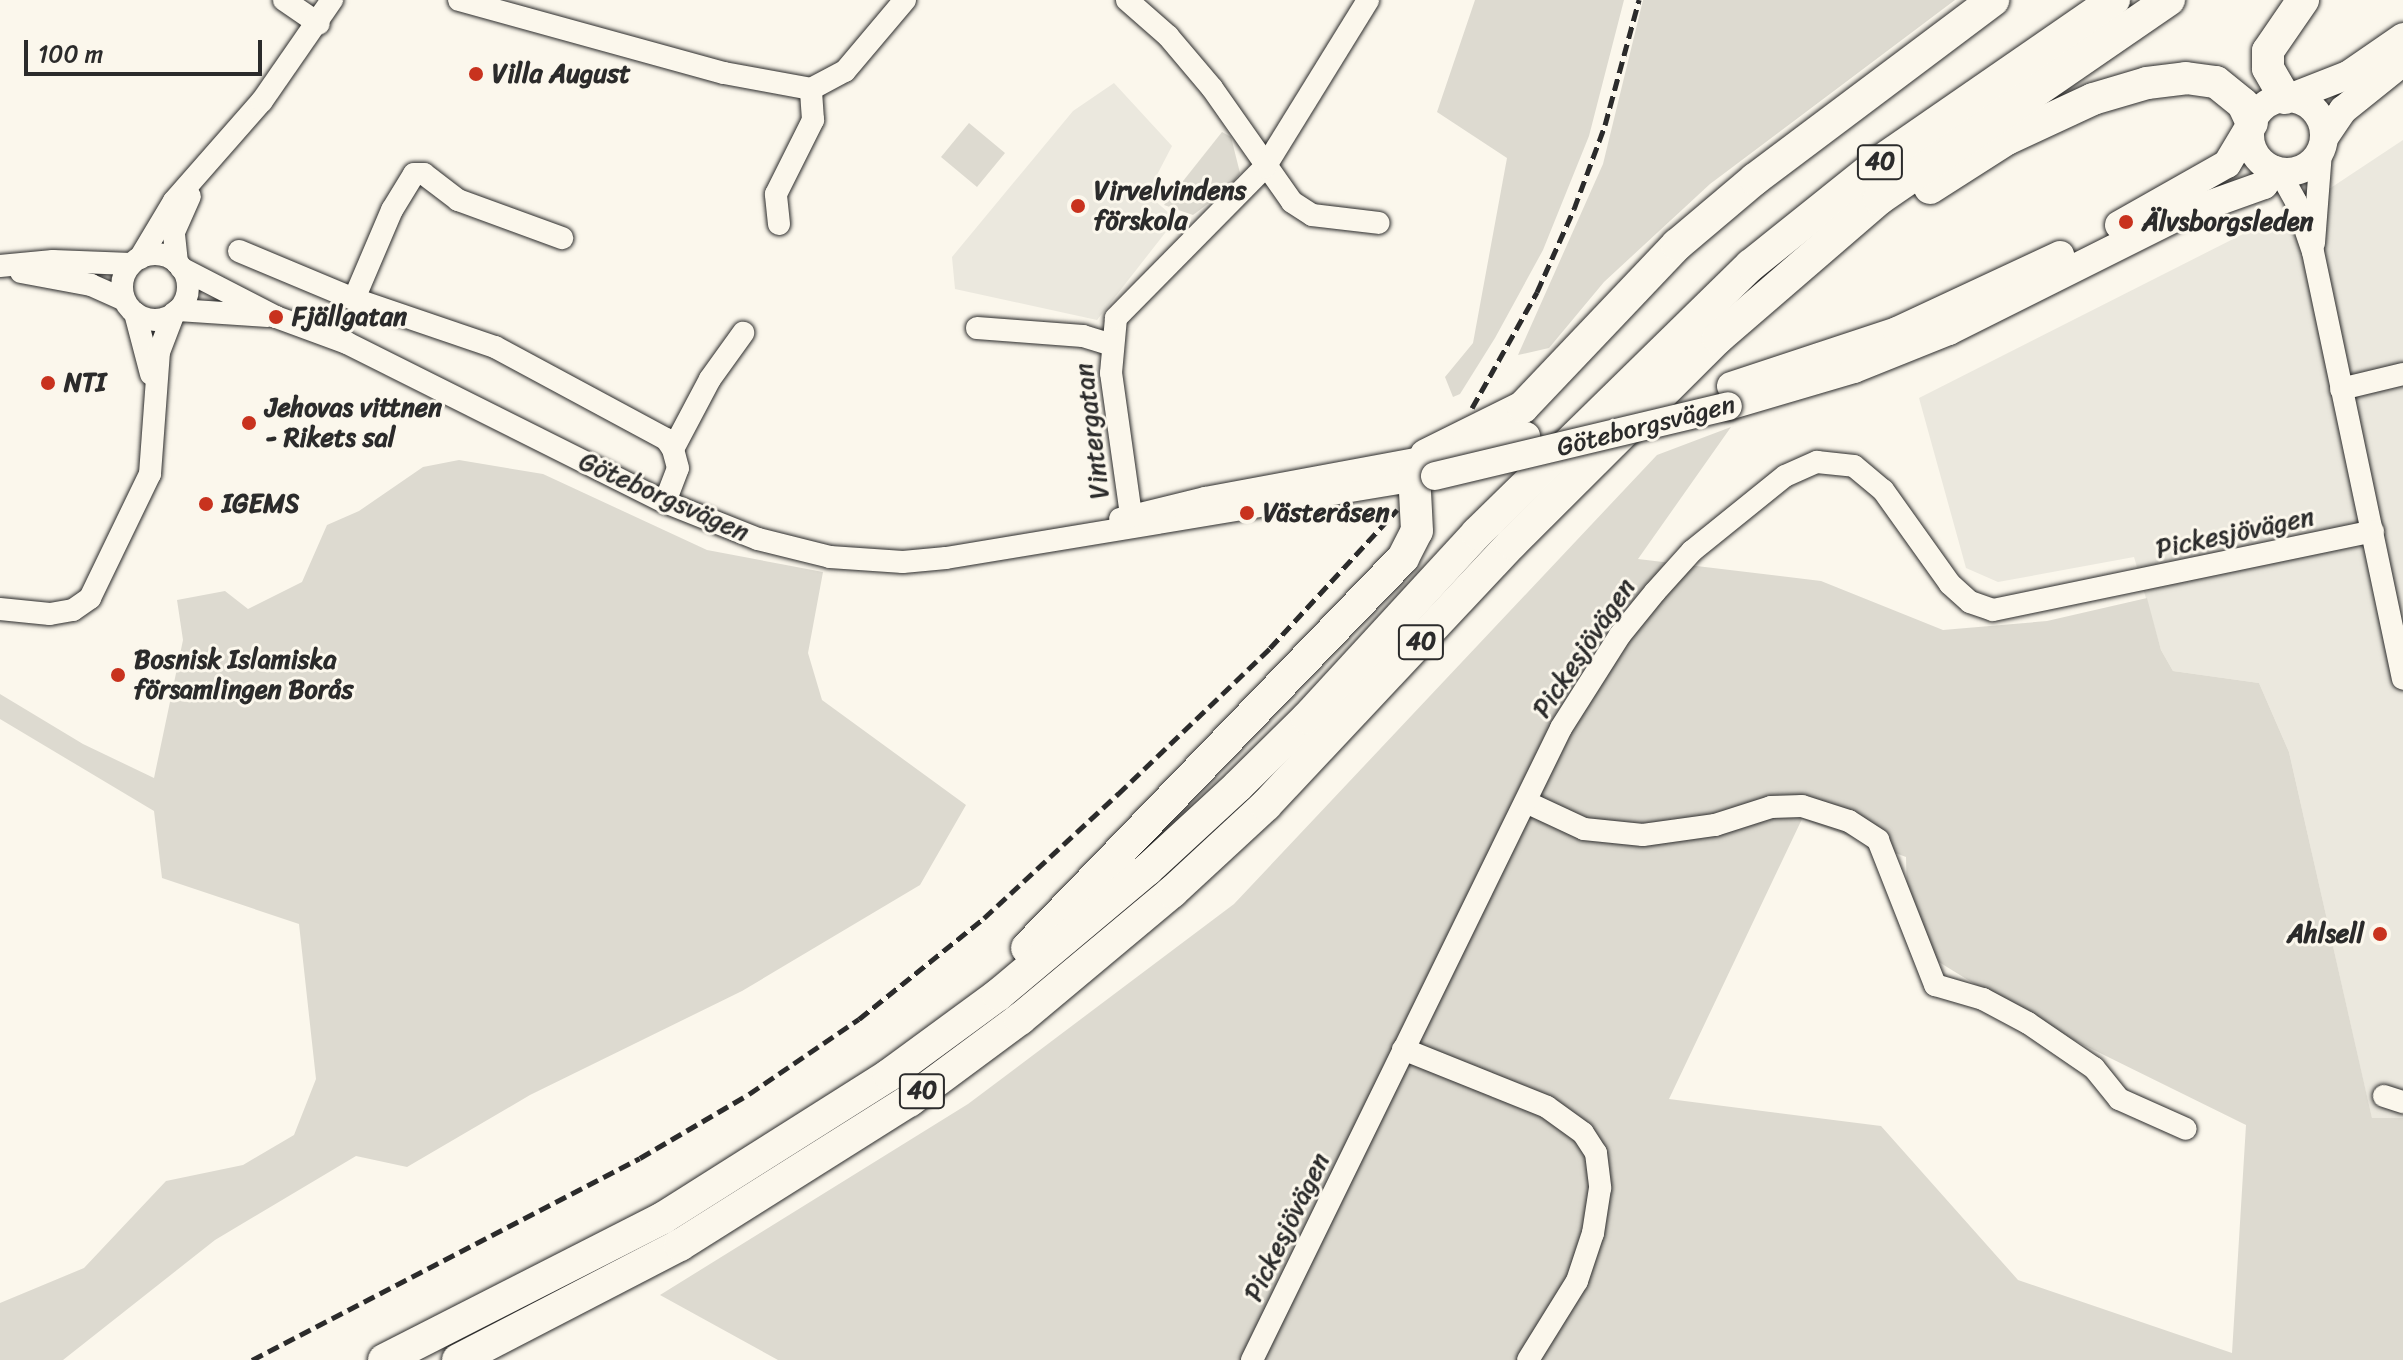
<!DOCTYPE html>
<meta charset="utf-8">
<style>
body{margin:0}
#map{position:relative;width:2403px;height:1360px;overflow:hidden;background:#fbf7ec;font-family:Sriracha,sans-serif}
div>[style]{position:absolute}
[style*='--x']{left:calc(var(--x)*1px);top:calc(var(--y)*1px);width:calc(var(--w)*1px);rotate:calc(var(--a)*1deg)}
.built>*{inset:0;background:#ebe8de}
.green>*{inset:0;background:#dddad0}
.roads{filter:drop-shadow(0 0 2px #2b2b2b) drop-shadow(0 0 2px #2b2b2b)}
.minor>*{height:22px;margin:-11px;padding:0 11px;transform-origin:11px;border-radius:11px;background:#fbf7ec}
.minor>.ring{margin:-11px;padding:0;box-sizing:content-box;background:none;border:22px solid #fbf7ec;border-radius:50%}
.major>*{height:28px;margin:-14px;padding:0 14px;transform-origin:14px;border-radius:14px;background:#fbf7ec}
.major>.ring{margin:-14px;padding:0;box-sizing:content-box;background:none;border:28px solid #fbf7ec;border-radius:50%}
.highway>*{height:32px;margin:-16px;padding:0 16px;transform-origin:16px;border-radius:16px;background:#fbf7ec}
.rail>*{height:5px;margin-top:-2.5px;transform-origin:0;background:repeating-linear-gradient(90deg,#2b2b2b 0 12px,transparent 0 18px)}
.bridges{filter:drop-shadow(0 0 2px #2b2b2b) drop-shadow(0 0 2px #2b2b2b)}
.major-bridge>*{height:28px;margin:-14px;padding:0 14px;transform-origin:14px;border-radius:14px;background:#fbf7ec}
.dots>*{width:22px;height:22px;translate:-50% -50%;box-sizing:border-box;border:4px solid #fbf7ec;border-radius:50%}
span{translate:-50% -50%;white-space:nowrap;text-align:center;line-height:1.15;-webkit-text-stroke:6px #fbf7ec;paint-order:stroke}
.shield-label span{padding:2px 6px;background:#fbf7ec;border:2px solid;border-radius:6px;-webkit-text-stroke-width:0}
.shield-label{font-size:24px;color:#2b2b2b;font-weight:700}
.poi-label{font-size:26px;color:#2b2b2b;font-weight:700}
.left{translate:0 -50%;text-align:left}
.right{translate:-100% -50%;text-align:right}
.street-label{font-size:26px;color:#2b2b2b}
.scale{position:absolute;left:24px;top:40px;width:238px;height:36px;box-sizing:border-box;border:4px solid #2b2b2b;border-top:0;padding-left:10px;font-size:24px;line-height:28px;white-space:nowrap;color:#2b2b2b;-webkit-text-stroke:6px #fbf7ec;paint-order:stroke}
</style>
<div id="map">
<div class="built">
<div style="clip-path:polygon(1114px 83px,1172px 146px,1147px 194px,1176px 219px,1097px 320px,955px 289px,952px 257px,1073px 111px)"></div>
<div style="clip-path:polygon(2403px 140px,2403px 1118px,2372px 1119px,2289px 752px,2259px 683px,2173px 671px,2161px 650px,2134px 557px,1998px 582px,1966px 568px,1919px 398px,2320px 195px)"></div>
</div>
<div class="green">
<div style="clip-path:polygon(1475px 0,1624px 0,1589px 136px,1543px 250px,1495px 338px,1460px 394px,1453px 397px,1445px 377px,1473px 343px,1507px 158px,1437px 112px)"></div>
<div style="clip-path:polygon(1643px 0,1955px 0,1710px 184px,1604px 282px,1549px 348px,1518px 355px,1603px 164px)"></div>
<div style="clip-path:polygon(969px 123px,1005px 153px,977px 187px,941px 157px)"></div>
<div style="clip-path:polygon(1222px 132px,1231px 137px,1240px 173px,1229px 188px,1193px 215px,1164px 205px)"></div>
<div style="clip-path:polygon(evenodd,1731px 427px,1638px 559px,1821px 581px,1943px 630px,2047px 621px,2147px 598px,2161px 650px,2173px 671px,2259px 683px,2289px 752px,2372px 1118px,2403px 1118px,2403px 1360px,778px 1360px,660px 1295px,968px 1104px,1234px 904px,1657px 455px,1731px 427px,1802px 819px,1906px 857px,1908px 943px,2033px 1020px,2246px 1125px,2232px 1353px,2018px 1280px,1881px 1126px,1669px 1099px,1802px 819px)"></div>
<div style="clip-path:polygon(459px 460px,543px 474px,707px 550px,823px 572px,808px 653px,822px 700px,966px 805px,920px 885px,742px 991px,530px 1095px,407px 1167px,356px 1156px,215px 1240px,63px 1360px,0 1360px,0 1303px,84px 1268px,166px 1181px,243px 1165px,294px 1135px,316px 1079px,299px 924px,162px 878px,154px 811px,0 719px,0 694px,83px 744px,154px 778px,183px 640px,177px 600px,225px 591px,248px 609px,302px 582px,327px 525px,359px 511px,423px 467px)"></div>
</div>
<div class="roads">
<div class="minor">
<div style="--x:284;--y:0;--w:42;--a:34.4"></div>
<div style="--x:459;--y:0;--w:275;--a:15.4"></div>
<div style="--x:724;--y:73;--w:88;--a:10.4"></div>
<div style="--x:811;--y:89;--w:38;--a:-28"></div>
<div style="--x:845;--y:71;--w:93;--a:-49.8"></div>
<div style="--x:1127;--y:0;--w:55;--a:41.3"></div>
<div style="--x:1168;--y:36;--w:68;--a:49.8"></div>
<div style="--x:1212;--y:88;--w:139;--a:54.9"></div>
<div style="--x:1292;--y:202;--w:24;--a:33"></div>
<div style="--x:1312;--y:215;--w:67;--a:6.8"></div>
<div style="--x:2279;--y:171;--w:35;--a:61"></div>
<div style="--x:2296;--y:202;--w:53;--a:71.2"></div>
<div style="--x:2313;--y:252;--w:436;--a:78.1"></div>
<div style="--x:779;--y:224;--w:30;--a:-96"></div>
<div style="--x:776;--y:194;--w:83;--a:-63.4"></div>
<div style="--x:813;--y:120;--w:31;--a:-94"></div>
<div style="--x:2314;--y:243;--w:91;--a:-85.6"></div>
<div style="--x:239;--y:251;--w:125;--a:22.7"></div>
<div style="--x:354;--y:299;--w:149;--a:18.8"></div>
<div style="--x:495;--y:347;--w:194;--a:28.3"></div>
<div style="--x:666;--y:439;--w:12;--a:55"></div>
<div class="ring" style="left:122px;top:254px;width:44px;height:44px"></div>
<div style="--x:140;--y:258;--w:66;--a:-59.2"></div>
<div style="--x:174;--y:201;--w:133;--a:-48.7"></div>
<div style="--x:262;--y:101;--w:123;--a:-55.3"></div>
<div style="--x:177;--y:263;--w:31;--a:-96"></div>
<div style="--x:174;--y:232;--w:39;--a:-66"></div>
<div style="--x:0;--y:266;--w:53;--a:-5.4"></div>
<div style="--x:53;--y:261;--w:78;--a:2.2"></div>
<div style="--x:181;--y:268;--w:107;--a:27.3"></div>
<div style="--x:276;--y:317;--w:76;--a:20.1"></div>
<div style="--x:347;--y:343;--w:356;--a:26.6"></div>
<div style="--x:665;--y:502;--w:100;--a:21.7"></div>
<div style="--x:758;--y:539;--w:74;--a:14"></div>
<div style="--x:830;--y:557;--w:73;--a:3.9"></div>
<div style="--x:903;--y:562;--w:43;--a:-5.3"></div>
<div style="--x:946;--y:558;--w:473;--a:-9.4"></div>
<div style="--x:21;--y:272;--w:71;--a:10.5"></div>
<div style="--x:91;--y:285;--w:36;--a:24"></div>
<div style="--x:354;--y:299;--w:97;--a:-66.9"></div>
<div style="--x:392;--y:210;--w:42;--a:-58.6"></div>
<div style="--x:414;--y:174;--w:10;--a:0"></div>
<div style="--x:424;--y:174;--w:43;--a:37.4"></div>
<div style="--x:458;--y:200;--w:111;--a:20.1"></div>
<div style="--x:178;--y:310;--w:90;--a:3.8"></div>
<div style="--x:135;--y:313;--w:63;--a:75.3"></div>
<div style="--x:977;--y:328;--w:106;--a:4.3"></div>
<div style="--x:1083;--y:336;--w:28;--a:17"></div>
<div style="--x:2341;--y:389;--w:64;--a:-13.6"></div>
<div style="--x:665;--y:502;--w:36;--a:-69"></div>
<div style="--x:678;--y:468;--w:20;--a:-105"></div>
<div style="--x:673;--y:449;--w:79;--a:-62.1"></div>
<div style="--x:710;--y:379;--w:57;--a:-54.3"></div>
<div style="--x:1131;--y:515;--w:143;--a:-98"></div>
<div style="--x:1111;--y:373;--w:55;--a:-84.8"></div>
<div style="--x:1116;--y:318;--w:212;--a:-45.4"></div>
<div style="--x:1265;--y:167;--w:196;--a:-58.3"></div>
<div style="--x:1120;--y:519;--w:88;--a:-13.9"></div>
<div style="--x:1205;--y:498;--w:230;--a:-10.5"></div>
<div style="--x:0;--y:609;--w:50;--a:5.7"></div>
<div style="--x:50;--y:614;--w:23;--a:-10"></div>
<div style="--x:73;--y:610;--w:21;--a:-35"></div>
<div style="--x:90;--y:598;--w:138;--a:-64.2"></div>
<div style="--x:150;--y:474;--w:122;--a:-85.8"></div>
<div style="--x:159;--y:352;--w:42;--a:-69"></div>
<div style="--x:1526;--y:802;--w:64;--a:25"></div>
<div style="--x:1584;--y:829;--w:59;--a:5.8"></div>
<div style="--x:1643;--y:835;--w:73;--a:-7.9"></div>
<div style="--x:1715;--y:825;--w:59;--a:-17.8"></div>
<div style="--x:1771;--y:807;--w:31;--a:-2"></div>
<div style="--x:1802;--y:806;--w:49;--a:17.7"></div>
<div style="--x:1849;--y:821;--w:35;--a:33"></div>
<div style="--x:1878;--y:840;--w:156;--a:68.5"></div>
<div style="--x:1935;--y:985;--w:50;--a:16.3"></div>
<div style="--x:1983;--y:999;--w:51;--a:28.1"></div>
<div style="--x:2028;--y:1023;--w:80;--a:34.3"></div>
<div style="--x:2094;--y:1068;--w:40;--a:51"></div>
<div style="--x:2119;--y:1099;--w:73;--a:24.1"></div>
<div style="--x:1403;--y:1049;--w:155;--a:21.9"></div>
<div style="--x:1547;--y:1107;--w:44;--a:35.8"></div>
<div style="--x:1583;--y:1133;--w:24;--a:57"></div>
<div style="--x:1596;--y:1153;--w:35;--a:83"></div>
<div style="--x:1600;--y:1188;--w:46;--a:98.8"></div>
<div style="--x:1593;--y:1233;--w:51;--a:108.4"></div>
<div style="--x:1577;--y:1281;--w:93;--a:121.8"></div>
<div style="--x:2384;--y:1096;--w:20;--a:18"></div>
<div style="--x:1252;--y:1360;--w:703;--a:-63.94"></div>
<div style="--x:1561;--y:728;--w:110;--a:-57.6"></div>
<div style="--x:1620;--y:635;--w:55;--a:-50.9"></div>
<div style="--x:1655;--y:592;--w:55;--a:-47.9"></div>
<div style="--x:1692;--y:551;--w:119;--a:-38.9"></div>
<div style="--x:1785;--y:476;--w:35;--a:-24"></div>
<div style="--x:1817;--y:462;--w:37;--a:6"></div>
<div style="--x:1854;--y:466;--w:38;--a:40"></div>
<div style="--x:1883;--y:490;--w:115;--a:54.5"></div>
<div style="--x:1950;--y:584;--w:27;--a:42"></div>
<div style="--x:1970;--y:602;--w:24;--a:19"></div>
<div style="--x:1993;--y:610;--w:388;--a:-11.7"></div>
</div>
<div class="major">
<div class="ring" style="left:2250px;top:98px;width:46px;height:46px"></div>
<div style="--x:2289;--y:98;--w:63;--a:-21.3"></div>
<div style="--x:2348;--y:75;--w:67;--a:-34.6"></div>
<div style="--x:2324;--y:138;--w:34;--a:-56"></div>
<div style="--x:2343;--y:110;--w:77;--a:-38.7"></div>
<div style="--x:2119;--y:225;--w:124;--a:-29.5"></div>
<div style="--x:2227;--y:164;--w:43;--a:-59.3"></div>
<div style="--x:1731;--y:386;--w:175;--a:-18.3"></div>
<div style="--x:1897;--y:331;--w:180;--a:-25"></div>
<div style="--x:1728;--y:406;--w:131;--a:-16.4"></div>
<div style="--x:1854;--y:369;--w:102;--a:-21.8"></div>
<div style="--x:1949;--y:331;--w:262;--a:-26.6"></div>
<div style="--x:2183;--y:214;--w:86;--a:-19.7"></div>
<div style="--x:2264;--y:185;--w:18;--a:-56"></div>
<div style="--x:1450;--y:453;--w:78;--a:-12.6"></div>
</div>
<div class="highway">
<div style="--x:2285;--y:98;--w:34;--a:-120"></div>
<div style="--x:2268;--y:68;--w:17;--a:-90"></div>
<div style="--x:2268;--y:51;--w:62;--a:-55.5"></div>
<div style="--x:1930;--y:188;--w:91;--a:-32.5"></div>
<div style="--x:2007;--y:139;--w:95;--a:-24.9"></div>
<div style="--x:2093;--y:99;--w:56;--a:-16.5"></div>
<div style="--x:2147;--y:83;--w:39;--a:-7"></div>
<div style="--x:2186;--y:78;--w:30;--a:8"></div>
<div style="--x:2216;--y:82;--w:35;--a:39"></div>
<div style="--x:2243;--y:104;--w:21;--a:65"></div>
<div style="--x:1426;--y:455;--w:108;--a:-26.3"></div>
<div style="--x:1523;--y:407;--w:224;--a:-46.5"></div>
<div style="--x:1677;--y:245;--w:102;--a:-40.2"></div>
<div style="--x:1755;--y:179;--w:298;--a:-36.9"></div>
<div style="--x:1027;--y:948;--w:542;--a:-46.05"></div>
<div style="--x:1403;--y:558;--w:30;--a:-63"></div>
<div style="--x:1417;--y:531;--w:59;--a:-92.9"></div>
<div style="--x:1414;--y:472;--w:41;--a:-27.8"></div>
<div style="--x:384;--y:1360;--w:313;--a:-27"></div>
<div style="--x:663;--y:1218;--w:267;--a:-32.3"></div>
<div style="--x:889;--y:1075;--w:135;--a:-36.3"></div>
<div style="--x:998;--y:995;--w:194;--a:-40"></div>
<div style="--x:1147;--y:870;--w:124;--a:-42.7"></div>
<div style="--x:1238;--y:786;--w:97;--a:-44.6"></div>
<div style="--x:1307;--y:718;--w:251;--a:-47.4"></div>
<div style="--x:1477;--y:533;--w:383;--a:-44.4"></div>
<div style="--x:1751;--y:265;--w:168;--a:-38.7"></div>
<div style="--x:1882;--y:160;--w:282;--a:-34.6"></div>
<div style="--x:458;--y:1360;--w:250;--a:-27.4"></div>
<div style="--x:680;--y:1245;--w:271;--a:-32.2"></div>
<div style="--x:909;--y:1101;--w:138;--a:-36.5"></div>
<div style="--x:1020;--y:1019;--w:198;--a:-39.9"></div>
<div style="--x:1172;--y:892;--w:128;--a:-42.8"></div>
<div style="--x:1266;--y:805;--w:359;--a:-46.8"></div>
<div style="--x:1512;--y:543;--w:291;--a:-44.9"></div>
<div style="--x:1718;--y:338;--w:213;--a:-40.8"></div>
<div style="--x:1879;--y:199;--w:352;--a:-34.5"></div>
</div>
</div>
<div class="rail">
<div style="--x:1472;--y:408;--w:133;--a:-60.7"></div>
<div style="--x:1537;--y:292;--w:91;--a:-66"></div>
<div style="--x:1574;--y:209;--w:90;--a:-69.7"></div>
<div style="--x:1605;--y:125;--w:130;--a:-74.8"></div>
<div style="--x:252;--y:1360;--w:437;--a:-27.5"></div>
<div style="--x:640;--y:1158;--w:126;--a:-30.4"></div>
<div style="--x:749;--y:1094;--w:133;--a:-34.3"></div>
<div style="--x:859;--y:1019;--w:161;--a:-38.9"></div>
<div style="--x:984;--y:918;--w:183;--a:-42.8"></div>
<div style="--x:1118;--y:794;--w:211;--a:-43.8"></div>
<div style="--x:1270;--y:648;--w:188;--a:-47.4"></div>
</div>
<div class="bridges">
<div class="major-bridge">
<div style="--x:1435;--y:476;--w:301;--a:-13.4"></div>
</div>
</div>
<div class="dots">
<div style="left:476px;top:74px;background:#c8321e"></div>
<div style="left:1078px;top:206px;background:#c8321e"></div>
<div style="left:2126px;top:222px;background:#c8321e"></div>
<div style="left:276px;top:317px;background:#c8321e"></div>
<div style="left:48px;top:383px;background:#c8321e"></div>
<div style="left:249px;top:423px;background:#c8321e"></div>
<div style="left:206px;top:504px;background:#c8321e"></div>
<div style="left:1247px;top:513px;background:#c8321e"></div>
<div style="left:118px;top:675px;background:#c8321e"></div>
<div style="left:2380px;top:934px;background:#c8321e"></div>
</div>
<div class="shield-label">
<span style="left:1880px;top:162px">40</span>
<span style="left:1421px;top:642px">40</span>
<span style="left:922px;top:1091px">40</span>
</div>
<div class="poi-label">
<span class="left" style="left:492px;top:74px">Villa August</span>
<span class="left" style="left:1094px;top:206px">Virvelvindens<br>förskola</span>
<span class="left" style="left:2142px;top:222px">Älvsborgsleden</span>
<span class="left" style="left:292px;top:317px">Fjällgatan</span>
<span class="left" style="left:64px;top:383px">NTI</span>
<span class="left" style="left:265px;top:423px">Jehovas vittnen<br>- Rikets sal</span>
<span class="left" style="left:222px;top:504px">IGEMS</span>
<span class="left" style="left:1263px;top:513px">Västeråsen</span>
<span class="left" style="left:134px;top:675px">Bosnisk Islamiska<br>församlingen Borås</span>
<span class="right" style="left:2364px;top:934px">Ahlsell</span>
</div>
<div class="street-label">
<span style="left:1646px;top:426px;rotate:-14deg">Göteborgsvägen</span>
<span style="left:1092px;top:431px;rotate:-97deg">Vintergatan</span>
<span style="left:664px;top:497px;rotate:24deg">Göteborgsvägen</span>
<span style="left:2235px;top:533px;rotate:-12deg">Pickesjövägen</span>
<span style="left:1584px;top:648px;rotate:-56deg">Pickesjövägen</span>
<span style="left:1287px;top:1227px;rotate:-64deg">Pickesjövägen</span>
</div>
<div class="scale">100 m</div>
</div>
